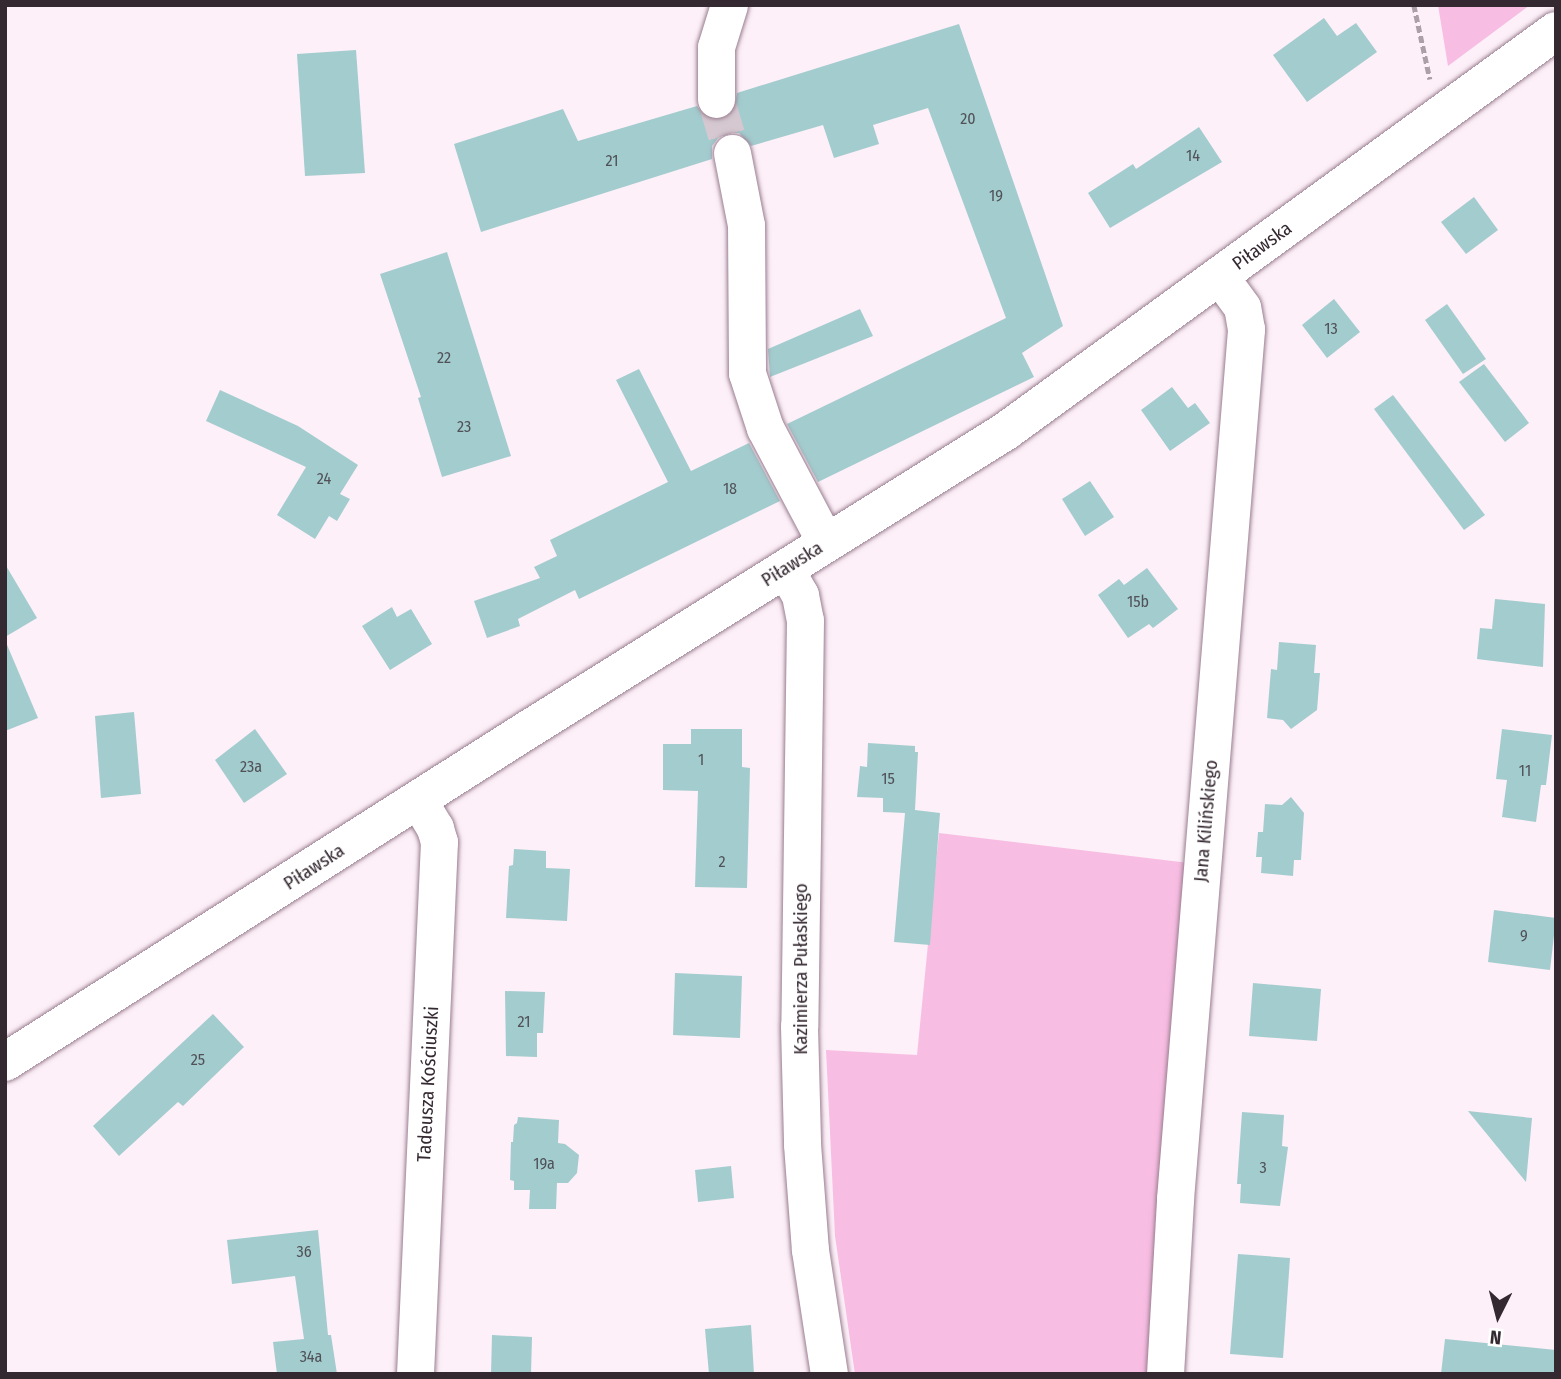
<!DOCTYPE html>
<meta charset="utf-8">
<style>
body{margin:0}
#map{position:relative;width:1561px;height:1379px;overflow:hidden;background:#fdf0f8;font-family:"Fira Sans Condensed",sans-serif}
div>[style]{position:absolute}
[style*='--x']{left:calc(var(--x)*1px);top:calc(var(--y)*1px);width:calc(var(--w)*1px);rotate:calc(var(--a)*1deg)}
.green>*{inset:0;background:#f8bde3}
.building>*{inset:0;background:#a3ccce}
.street-tunnel>*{height:37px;margin-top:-18.5px;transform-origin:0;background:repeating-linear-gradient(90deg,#d5c8d0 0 37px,transparent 0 55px)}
.path>*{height:4.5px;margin-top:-2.25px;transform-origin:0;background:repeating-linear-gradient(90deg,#ac9fa7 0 7px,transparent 0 10.5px)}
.roads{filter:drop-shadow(0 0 2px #997d8f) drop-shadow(0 0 2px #997d8f)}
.street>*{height:37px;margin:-18.5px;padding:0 18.5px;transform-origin:18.5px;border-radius:18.5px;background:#fff}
.secondary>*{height:38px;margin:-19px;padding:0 19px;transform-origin:19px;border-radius:19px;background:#fff}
span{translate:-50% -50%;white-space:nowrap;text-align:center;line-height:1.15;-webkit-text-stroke:6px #fff;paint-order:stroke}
.number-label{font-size:16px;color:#505258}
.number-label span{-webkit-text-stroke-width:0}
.street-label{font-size:19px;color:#352931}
.frame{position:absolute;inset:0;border:7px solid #352931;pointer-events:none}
.north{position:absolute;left:1463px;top:1281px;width:70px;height:70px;-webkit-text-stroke:5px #fff;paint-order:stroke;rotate:186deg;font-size:19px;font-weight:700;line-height:28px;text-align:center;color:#352931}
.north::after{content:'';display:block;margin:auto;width:24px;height:32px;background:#352931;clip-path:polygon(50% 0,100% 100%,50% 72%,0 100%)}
</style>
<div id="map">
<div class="green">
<div style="clip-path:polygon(1438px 5px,1530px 5px,1448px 66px)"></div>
<div style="clip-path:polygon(939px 833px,1189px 863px,1151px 1374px,855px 1374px,835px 1236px,826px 1050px,917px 1055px)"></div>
</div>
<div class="building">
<div style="clip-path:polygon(1324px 18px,1337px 36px,1356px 23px,1377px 52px,1307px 102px,1273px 55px)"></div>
<div style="clip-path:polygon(959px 24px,1063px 326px,1022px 353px,1034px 377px,818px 482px,787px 424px,1006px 318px,928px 108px,873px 125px,879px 144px,834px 158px,823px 125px,751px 146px,739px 133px,727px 133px,718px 138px,712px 146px,712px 159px,481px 232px,454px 144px,563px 109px,578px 141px,697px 106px,705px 117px,717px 120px,727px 117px,734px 110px,737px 93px)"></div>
<div style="clip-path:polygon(356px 50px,365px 173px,305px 176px,297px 54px)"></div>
<div style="clip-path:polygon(1199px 127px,1222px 162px,1110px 228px,1088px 193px,1133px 164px,1136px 169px)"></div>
<div style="clip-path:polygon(1474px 197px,1498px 230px,1466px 254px,1441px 222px)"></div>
<div style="clip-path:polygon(447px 252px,511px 456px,442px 477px,418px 398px,421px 397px,380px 274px)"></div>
<div style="clip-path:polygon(1334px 299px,1360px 332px,1327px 358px,1302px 325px)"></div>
<div style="clip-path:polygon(1447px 304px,1486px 359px,1463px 374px,1425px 320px)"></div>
<div style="clip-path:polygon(860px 309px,873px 336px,770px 377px,768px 349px)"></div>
<div style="clip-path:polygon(1484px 364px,1529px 423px,1505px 442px,1459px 382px)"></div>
<div style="clip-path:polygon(639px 369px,691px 471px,749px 443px,780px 501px,579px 599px,575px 590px,518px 619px,520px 626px,487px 638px,474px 601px,540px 578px,534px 567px,557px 556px,550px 540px,668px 482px,616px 380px)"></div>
<div style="clip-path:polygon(1172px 387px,1188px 408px,1195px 403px,1210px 423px,1170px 451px,1141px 410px)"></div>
<div style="clip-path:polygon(220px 390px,298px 426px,358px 465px,340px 494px,350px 499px,337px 521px,329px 516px,315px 539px,277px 515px,306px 467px,206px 421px)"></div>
<div style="clip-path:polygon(1393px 395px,1485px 515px,1464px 530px,1374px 409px)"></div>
<div style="clip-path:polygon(1090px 481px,1114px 517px,1085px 536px,1062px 499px)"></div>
<div style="clip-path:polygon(5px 564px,37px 618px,5px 637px)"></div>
<div style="clip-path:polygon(1147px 568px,1178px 609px,1153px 628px,1149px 624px,1128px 638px,1098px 595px,1119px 579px,1124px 585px)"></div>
<div style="clip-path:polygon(1495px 599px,1545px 604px,1543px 667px,1477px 659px,1480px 628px,1492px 629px)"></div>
<div style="clip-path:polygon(392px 607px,397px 617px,411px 609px,432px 644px,390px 670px,362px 626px)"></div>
<div style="clip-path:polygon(5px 640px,38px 718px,5px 731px)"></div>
<div style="clip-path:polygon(1279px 642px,1316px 645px,1314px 673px,1320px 673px,1317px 710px,1291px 729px,1283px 720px,1267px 718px,1271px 669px,1277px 670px)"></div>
<div style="clip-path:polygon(134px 712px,141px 794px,101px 798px,95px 716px)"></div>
<div style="clip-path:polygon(255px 729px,287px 774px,244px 803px,215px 760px)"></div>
<div style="clip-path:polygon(691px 729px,742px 729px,742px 767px,750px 768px,747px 888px,695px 887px,698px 791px,663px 790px,663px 744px,691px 744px)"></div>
<div style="clip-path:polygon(1502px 729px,1552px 735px,1546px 785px,1541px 785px,1536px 822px,1502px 817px,1507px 780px,1496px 779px)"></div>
<div style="clip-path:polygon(868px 743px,915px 746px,915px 752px,918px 752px,915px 810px,940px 813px,930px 945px,894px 942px,905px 813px,883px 812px,883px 798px,857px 797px,860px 766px,867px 767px)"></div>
<div style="clip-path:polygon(1291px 797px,1304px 813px,1301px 860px,1294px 860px,1293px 876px,1261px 873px,1262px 857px,1256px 857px,1258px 832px,1263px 832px,1265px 804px,1282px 805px)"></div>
<div style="clip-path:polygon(514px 849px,546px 851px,546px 868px,570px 869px,567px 921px,506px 918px,509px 866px,513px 865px)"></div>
<div style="clip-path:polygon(1494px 910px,1556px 918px,1550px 970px,1488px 962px)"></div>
<div style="clip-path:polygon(675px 973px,742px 976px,740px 1038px,673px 1035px)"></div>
<div style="clip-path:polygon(1253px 983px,1321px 989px,1317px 1041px,1249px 1036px)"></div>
<div style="clip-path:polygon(505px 991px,545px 992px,543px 1033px,537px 1033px,537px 1057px,506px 1056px)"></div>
<div style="clip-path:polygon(213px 1014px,244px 1047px,183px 1106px,178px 1102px,119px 1156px,93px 1126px)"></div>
<div style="clip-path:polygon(1468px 1111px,1532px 1118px,1526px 1182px)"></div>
<div style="clip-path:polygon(1242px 1112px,1284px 1115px,1282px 1146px,1288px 1147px,1280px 1206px,1240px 1203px,1241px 1184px,1237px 1184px)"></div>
<div style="clip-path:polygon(518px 1117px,559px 1120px,558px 1143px,565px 1144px,579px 1155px,577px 1173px,568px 1183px,557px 1183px,556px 1209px,529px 1209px,530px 1190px,514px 1190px,514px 1181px,510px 1180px,511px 1142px,513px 1142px,514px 1125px,517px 1123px)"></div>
<div style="clip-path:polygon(731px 1166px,734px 1198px,698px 1202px,695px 1170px)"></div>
<div style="clip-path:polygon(318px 1230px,328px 1335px,331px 1335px,337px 1374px,277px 1374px,273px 1342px,304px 1339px,295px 1276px,232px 1284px,227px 1240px)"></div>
<div style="clip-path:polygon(1238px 1254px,1290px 1258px,1283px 1358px,1230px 1354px)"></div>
<div style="clip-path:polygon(751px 1325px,754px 1374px,709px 1374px,705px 1329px)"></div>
<div style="clip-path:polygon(492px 1335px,532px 1337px,531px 1374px,491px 1374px)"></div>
<div style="clip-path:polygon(1445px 1339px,1556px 1350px,1556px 1374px,1441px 1374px)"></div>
</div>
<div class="street-tunnel">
<div style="--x:716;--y:99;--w:56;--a:73.5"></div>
</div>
<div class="path">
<div style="--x:1414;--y:5;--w:76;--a:77.8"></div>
</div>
<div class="roads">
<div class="street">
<div style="--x:716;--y:99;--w:52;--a:-90"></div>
<div style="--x:716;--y:47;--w:44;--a:-72.8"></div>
<div style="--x:732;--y:153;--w:73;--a:79"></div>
<div style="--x:746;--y:225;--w:148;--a:89.6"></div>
<div style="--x:747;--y:373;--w:58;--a:71.9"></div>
<div style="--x:765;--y:428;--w:130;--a:62.1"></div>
<div style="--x:785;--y:569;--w:30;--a:60"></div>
<div style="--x:800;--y:595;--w:25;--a:79"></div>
<div style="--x:805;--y:620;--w:406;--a:90.8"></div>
<div style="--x:799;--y:1026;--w:118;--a:88.5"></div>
<div style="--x:802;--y:1144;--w:106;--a:85.7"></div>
<div style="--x:810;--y:1250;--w:125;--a:81.3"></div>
<div style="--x:415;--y:1374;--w:533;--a:-87.42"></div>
<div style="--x:439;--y:842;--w:15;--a:-106"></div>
<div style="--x:435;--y:828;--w:33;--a:-121"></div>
<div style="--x:1165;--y:1374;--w:175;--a:-86.7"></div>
<div style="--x:1175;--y:1199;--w:873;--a:-85.33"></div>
<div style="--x:1246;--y:329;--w:22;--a:-100"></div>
<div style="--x:1242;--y:307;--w:37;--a:-126"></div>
</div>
<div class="secondary">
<div style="--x:5;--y:1062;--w:621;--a:-32.44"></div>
<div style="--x:529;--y:729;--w:562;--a:-31.99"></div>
<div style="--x:1006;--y:431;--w:680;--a:-36.03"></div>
</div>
</div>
<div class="number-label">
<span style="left:968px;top:119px">20</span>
<span style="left:1193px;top:156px">14</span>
<span style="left:612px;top:161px">21</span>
<span style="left:996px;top:196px">19</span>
<span style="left:1331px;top:329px">13</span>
<span style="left:444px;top:358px">22</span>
<span style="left:464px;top:427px">23</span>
<span style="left:324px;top:479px">24</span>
<span style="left:730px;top:489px">18</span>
<span style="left:1138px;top:602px">15b</span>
<span style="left:701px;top:760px">1</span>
<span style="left:251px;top:767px">23a</span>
<span style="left:1525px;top:771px">11</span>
<span style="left:888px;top:779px">15</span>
<span style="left:722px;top:862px">2</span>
<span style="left:1524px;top:936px">9</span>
<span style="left:524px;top:1022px">21</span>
<span style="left:198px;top:1060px">25</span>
<span style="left:544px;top:1164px">19a</span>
<span style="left:1263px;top:1168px">3</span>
<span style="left:304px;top:1252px">36</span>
<span style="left:311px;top:1357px">34a</span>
</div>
<div class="street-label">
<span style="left:1262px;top:246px;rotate:-36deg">Piławska</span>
<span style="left:792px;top:564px;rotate:-32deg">Piławska</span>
<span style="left:1206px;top:821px;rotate:-85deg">Jana Kilińskiego</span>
<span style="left:314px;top:867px;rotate:-33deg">Piławska</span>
<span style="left:801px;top:969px;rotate:-90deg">Kazimierza Pułaskiego</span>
<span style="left:428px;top:1084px;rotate:-87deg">Tadeusza Kościuszki</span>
</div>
<div class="frame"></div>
<div class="north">N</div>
</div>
